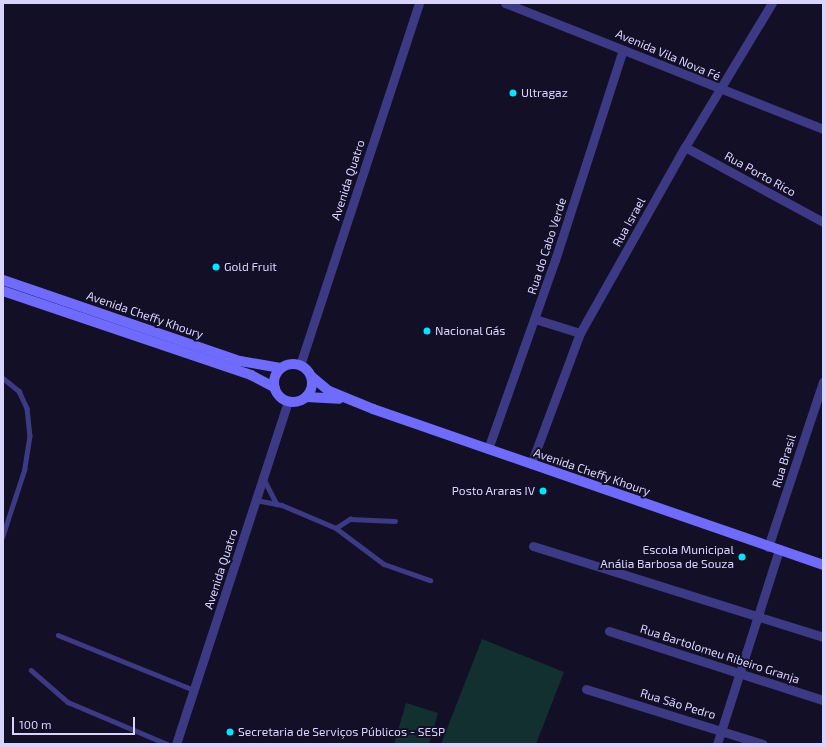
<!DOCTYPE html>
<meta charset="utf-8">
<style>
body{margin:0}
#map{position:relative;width:826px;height:747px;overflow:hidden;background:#130f26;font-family:"Exo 2",sans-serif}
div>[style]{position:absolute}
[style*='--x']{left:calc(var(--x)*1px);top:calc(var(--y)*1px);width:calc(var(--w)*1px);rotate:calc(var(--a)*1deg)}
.green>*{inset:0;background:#12302f}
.lane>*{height:4.5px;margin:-2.25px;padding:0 2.25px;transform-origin:2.25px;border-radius:2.25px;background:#3d3a85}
.street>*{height:9px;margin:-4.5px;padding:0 4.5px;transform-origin:4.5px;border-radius:4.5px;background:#3d3a85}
.secondary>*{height:10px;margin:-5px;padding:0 5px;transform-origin:5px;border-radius:5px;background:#6f6bff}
.secondary>.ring{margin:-5px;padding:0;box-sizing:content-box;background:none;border:10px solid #6f6bff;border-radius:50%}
.dots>*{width:11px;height:11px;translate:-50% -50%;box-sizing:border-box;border:2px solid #130f26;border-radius:50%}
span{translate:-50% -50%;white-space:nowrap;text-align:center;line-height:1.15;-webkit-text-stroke:4px #130f26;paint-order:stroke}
.street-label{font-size:12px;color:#d9d4ff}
.poi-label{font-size:12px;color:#d9d4ff}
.left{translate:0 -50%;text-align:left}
.right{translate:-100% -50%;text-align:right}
.frame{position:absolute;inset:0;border:4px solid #d9d4ff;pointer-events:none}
.scale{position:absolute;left:12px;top:717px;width:123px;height:18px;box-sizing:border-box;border:2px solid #d9d4ff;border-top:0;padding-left:5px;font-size:12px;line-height:14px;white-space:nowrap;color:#d9d4ff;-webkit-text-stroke:3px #130f26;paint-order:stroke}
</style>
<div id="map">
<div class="green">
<div style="clip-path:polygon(482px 639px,564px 672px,536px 744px,441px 744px)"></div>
<div style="clip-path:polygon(406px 703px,438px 713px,429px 744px,394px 744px)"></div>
</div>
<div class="lane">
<div style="--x:3;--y:378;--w:21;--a:39"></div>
<div style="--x:19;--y:391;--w:19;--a:65"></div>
<div style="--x:27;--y:408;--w:28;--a:84"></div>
<div style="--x:30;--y:436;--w:33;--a:99"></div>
<div style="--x:25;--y:469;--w:71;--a:108.2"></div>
<div style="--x:264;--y:479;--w:28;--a:63"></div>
<div style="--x:256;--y:500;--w:26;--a:11"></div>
<div style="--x:282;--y:505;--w:59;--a:23.1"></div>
<div style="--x:336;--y:528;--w:60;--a:36.9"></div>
<div style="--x:384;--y:564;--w:49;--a:19.2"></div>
<div style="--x:336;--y:528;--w:17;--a:-33"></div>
<div style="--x:350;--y:519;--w:45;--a:2.5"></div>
<div style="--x:58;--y:635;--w:147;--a:22"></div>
<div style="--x:31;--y:670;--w:49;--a:40.9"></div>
<div style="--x:68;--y:702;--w:108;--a:23"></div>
</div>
<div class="street">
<div style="--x:505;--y:3;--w:342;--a:21.6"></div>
<div style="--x:685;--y:147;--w:157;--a:28.5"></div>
<div style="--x:535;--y:319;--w:47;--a:17.3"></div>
<div style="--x:300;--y:365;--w:381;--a:-71.8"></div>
<div style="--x:488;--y:449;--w:201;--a:-70.5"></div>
<div style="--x:555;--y:260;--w:221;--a:-72.1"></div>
<div style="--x:531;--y:464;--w:140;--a:-69.5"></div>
<div style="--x:580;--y:333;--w:214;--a:-60.6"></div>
<div style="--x:685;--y:147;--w:168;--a:-58.9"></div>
<div style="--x:533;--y:546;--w:304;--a:17.4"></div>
<div style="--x:768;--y:547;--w:174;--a:-71.6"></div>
<div style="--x:609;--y:631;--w:225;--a:17.9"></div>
<div style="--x:586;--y:689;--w:185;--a:17.3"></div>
<div style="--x:176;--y:744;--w:361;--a:-71.9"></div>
<div style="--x:717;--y:744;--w:204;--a:-72.3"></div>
</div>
<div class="secondary">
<div style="--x:3;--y:280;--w:250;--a:18.9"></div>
<div style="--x:240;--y:361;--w:41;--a:9.9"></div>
<div style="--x:3;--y:291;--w:262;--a:18.7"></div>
<div style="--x:251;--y:375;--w:27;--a:28"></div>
<div class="ring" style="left:274px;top:364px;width:28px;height:28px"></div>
<div style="--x:311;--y:376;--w:23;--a:40"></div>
<div style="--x:329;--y:391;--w:48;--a:22.2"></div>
<div style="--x:373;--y:409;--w:476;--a:19.1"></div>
<div style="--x:306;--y:397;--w:33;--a:3"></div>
</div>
<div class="dots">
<div style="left:513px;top:93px;background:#00e5ff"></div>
<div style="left:216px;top:267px;background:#00e5ff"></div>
<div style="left:427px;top:331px;background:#00e5ff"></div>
<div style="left:543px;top:491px;background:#00e5ff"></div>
<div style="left:742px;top:557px;background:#00e5ff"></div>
<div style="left:230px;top:732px;background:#00e5ff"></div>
</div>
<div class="street-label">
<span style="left:668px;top:55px;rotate:23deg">Avenida Vila Nova Fé</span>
<span style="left:760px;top:174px;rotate:29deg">Rua Porto Rico</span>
<span style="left:348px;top:180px;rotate:-72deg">Avenida Quatro</span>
<span style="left:629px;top:222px;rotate:-61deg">Rua Israel</span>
<span style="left:547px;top:246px;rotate:-72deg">Rua do Cabo Verde</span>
<span style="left:145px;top:315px;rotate:19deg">Avenida Cheffy Khoury</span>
<span style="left:784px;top:461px;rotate:-73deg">Rua Brasil</span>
<span style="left:592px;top:472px;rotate:19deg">Avenida Cheffy Khoury</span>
<span style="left:221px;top:569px;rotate:-72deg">Avenida Quatro</span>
<span style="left:720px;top:654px;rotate:18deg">Rua Bartolomeu Ribeiro Granja</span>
<span style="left:678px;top:704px;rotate:17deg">Rua São Pedro</span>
</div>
<div class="poi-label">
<span class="left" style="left:521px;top:93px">Ultragaz</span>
<span class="left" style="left:224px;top:267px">Gold Fruit</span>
<span class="left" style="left:435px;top:331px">Nacional Gás</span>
<span class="right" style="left:535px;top:491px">Posto Araras IV</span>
<span class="right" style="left:734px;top:557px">Escola Municipal<br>Anália Barbosa de Souza</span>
<span class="left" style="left:238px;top:732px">Secretaria de Serviços Públicos - SESP</span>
</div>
<div class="frame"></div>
<div class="scale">100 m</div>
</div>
